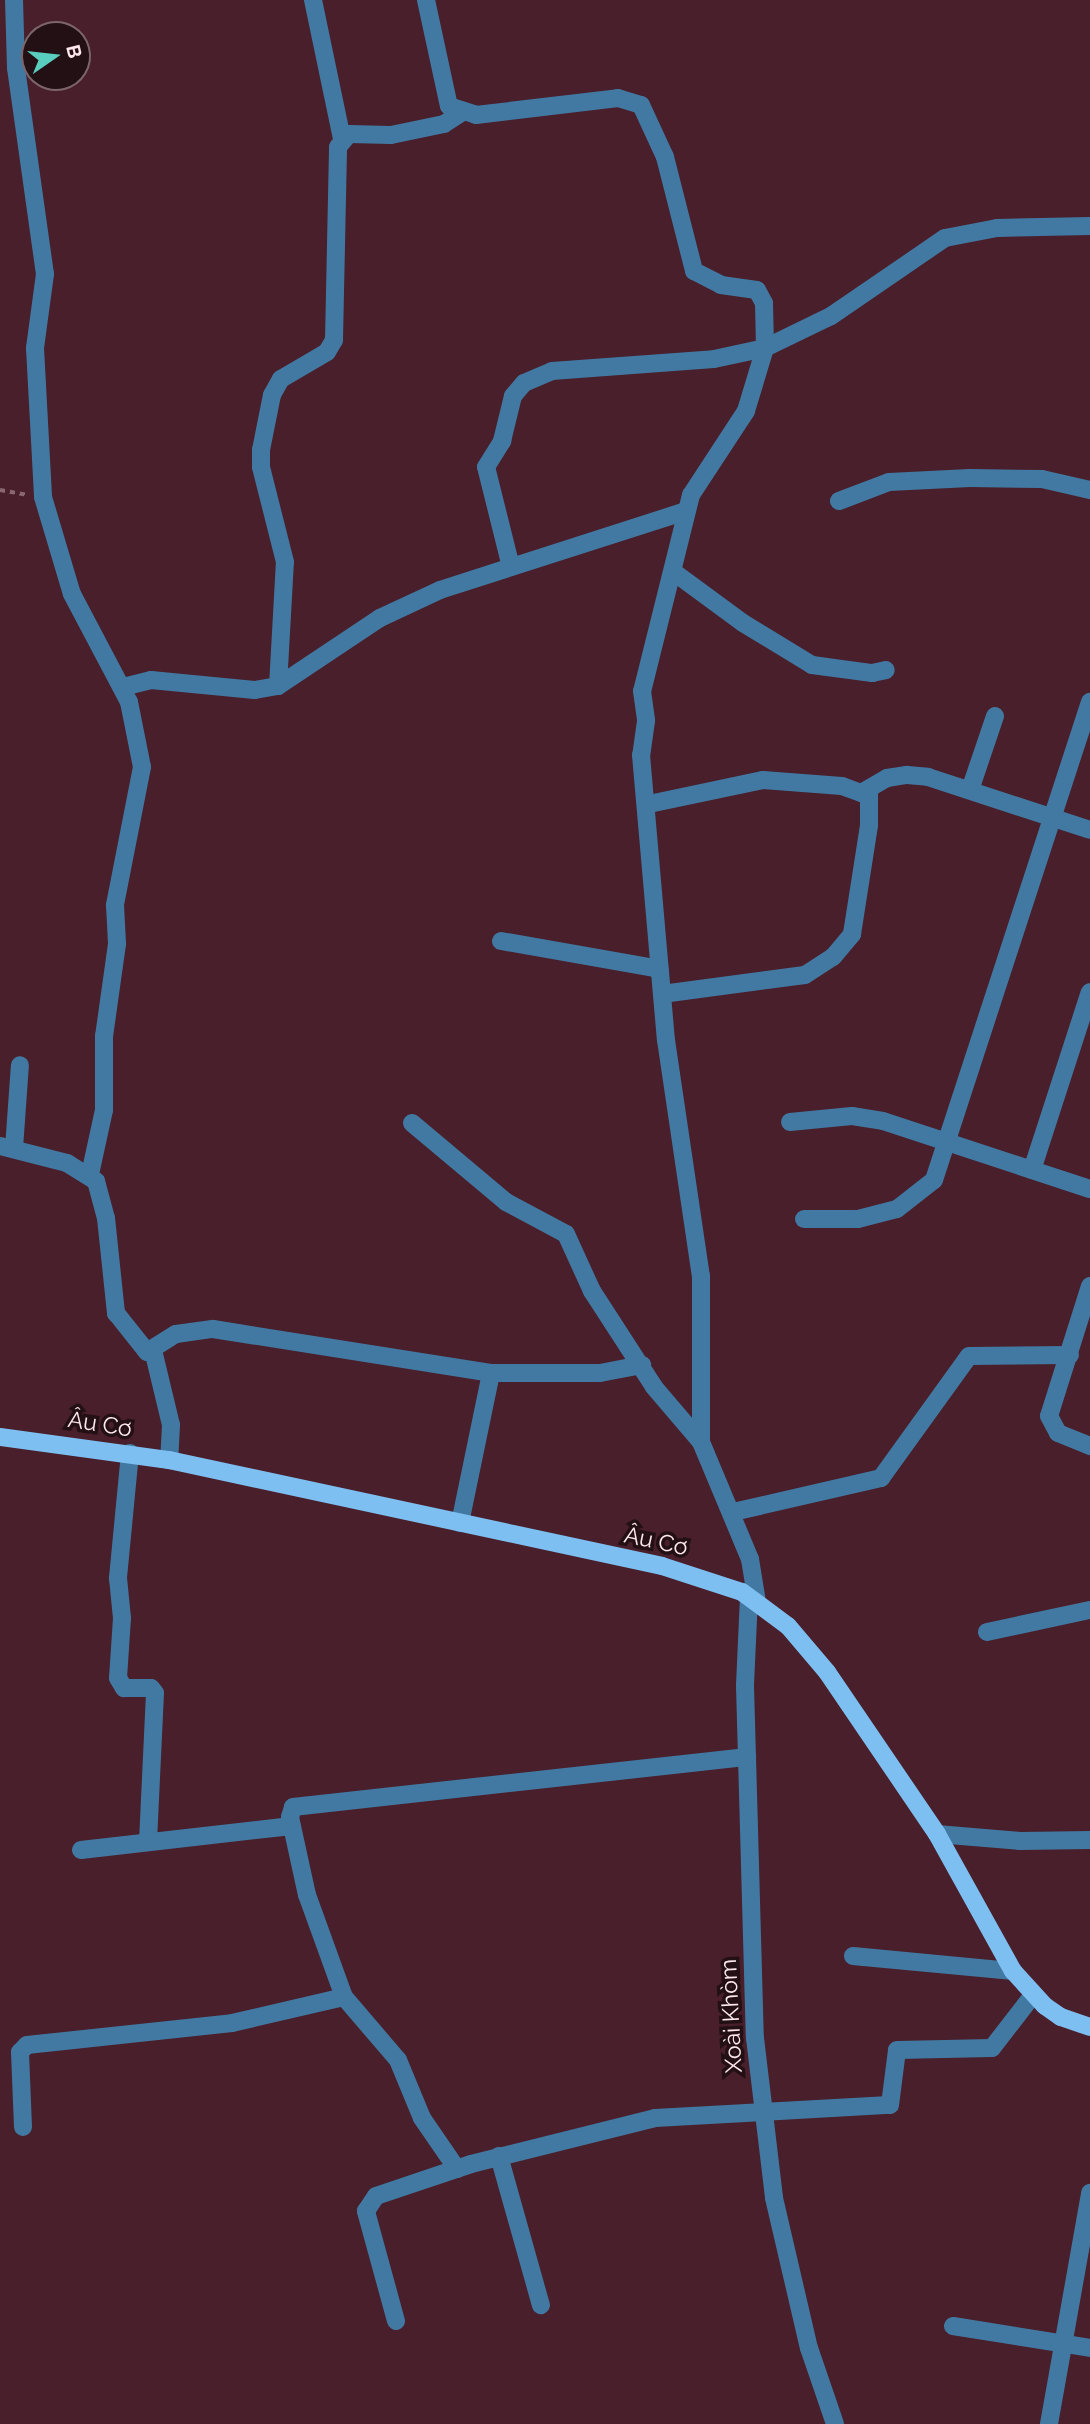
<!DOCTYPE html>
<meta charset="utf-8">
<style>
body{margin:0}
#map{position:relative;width:1090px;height:2424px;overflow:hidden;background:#481f2b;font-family:Raleway,sans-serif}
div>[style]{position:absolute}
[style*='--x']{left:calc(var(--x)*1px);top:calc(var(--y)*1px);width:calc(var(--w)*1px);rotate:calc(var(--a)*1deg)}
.path>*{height:3.5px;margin-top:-1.75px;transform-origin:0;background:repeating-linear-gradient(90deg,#8a6871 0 5px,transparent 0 10px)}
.minor>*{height:18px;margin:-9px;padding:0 9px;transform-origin:9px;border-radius:9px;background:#4279a2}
.major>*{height:18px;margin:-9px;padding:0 9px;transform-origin:9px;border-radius:9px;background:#7ebff2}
span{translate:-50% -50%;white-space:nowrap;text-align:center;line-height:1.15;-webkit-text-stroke:7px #231015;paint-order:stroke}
.street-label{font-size:23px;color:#ffe8ed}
.north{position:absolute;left:21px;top:21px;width:70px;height:70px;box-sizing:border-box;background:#231015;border:2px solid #7b666b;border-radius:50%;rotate:76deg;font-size:19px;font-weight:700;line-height:28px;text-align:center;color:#ffe8ed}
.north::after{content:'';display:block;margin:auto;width:24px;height:32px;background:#59cebe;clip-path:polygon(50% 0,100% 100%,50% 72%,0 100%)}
</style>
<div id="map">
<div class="path">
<div style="--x:0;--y:490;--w:27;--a:10"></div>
</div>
<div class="minor">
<div style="--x:14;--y:0;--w:68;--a:88.3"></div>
<div style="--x:16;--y:68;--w:208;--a:82"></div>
<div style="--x:45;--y:274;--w:75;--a:97.7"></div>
<div style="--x:35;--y:348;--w:149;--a:86.9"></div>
<div style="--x:43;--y:497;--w:101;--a:73.4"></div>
<div style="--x:72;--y:594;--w:122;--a:62.2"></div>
<div style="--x:129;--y:702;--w:66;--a:78.7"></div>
<div style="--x:142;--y:767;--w:141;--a:101.1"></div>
<div style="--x:115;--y:905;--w:39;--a:87"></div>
<div style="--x:117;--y:944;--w:93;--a:98"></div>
<div style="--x:104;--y:1036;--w:74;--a:90"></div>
<div style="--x:104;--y:1110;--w:66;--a:102.3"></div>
<div style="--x:313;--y:0;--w:142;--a:78.2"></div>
<div style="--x:426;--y:0;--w:108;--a:77.8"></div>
<div style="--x:449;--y:106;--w:28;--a:18"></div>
<div style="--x:476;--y:115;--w:143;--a:-6.8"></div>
<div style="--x:618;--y:98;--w:24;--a:17"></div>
<div style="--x:641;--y:105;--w:57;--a:65.2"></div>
<div style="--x:665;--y:157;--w:118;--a:75.7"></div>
<div style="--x:694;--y:271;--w:30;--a:27"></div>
<div style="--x:721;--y:285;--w:36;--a:8"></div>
<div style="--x:757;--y:290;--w:15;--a:62"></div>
<div style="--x:764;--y:303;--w:45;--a:88.7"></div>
<div style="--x:765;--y:348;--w:66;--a:106.8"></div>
<div style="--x:746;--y:411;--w:100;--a:123.2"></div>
<div style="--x:691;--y:495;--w:202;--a:104"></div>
<div style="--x:642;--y:691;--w:30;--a:82"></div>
<div style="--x:646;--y:721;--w:34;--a:98"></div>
<div style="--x:641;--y:755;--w:286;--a:85"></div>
<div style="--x:666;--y:1040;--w:239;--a:81.6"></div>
<div style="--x:701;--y:1276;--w:166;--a:90"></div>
<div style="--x:839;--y:501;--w:53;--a:-20.8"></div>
<div style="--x:889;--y:482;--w:81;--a:-2.8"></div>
<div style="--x:970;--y:478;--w:72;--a:0.8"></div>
<div style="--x:1042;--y:479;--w:49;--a:12.9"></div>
<div style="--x:511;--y:567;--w:103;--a:-104"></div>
<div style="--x:486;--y:467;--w:31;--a:-58"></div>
<div style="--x:502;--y:441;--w:46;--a:-76.3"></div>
<div style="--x:513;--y:396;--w:17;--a:-50"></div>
<div style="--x:524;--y:383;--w:30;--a:-23"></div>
<div style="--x:552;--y:371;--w:162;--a:-4.2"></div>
<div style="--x:714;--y:359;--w:52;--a:-12.2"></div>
<div style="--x:765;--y:348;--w:73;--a:-25.9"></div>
<div style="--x:831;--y:316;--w:138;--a:-34.4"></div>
<div style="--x:945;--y:238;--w:53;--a:-10.9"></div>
<div style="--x:997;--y:228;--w:93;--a:-1.2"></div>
<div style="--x:675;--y:573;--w:84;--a:36.3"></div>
<div style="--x:743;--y:623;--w:81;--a:31.3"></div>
<div style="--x:812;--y:665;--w:61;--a:7.6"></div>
<div style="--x:872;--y:673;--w:14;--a:-12"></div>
<div style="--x:278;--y:686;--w:124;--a:-86.8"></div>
<div style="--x:285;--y:562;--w:98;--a:-104.2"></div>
<div style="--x:261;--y:467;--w:17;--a:-90"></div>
<div style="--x:261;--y:450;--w:56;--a:-78.7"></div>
<div style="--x:272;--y:395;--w:18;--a:-61"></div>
<div style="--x:281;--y:379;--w:53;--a:-30.4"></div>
<div style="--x:327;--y:352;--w:14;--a:-60"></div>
<div style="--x:334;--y:340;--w:193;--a:-88.8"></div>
<div style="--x:338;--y:147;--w:17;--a:-50"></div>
<div style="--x:349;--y:134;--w:42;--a:1.4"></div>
<div style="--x:391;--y:135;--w:54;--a:-11.7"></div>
<div style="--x:444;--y:124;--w:24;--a:-33"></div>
<div style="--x:123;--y:687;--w:29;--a:-14"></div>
<div style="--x:151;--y:680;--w:104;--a:5.5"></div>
<div style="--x:255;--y:690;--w:23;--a:-10"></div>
<div style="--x:278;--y:686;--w:123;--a:-33.7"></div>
<div style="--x:380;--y:618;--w:66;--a:-25"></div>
<div style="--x:440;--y:590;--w:258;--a:-17.8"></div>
<div style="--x:970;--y:790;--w:78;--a:-71.3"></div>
<div style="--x:649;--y:804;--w:116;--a:-11.9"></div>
<div style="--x:763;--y:780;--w:79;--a:4.3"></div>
<div style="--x:842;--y:786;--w:20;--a:20"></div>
<div style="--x:861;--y:793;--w:30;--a:-30"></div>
<div style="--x:887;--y:778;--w:20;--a:-9"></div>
<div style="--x:907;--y:775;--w:21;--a:5"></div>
<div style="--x:928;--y:777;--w:170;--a:18.1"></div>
<div style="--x:501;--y:941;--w:161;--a:10"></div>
<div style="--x:662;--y:994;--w:144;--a:-7.6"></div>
<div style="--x:805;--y:975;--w:33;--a:-33"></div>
<div style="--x:833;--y:957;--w:30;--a:-50"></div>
<div style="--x:852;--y:934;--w:110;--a:-81.1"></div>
<div style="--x:869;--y:825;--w:34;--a:-90"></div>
<div style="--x:790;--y:1122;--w:62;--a:-5.5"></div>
<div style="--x:852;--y:1116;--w:31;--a:9"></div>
<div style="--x:883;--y:1121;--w:218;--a:18.2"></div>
<div style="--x:412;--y:1123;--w:123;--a:40"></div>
<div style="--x:506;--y:1202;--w:68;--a:28.1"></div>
<div style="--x:566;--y:1234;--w:63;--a:65.5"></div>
<div style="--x:592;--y:1291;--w:114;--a:57.1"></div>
<div style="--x:654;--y:1387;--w:72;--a:49.5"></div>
<div style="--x:701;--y:1442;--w:127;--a:67.3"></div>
<div style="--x:750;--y:1559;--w:44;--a:80.8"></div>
<div style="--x:0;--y:1146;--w:69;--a:14.2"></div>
<div style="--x:67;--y:1163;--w:34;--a:32"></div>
<div style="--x:96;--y:1181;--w:38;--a:75"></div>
<div style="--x:106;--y:1218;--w:96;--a:84"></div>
<div style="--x:116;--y:1313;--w:50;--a:51.5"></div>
<div style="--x:147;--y:1352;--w:34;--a:-32"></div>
<div style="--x:176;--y:1334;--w:37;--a:-8"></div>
<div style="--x:213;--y:1329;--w:281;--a:9"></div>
<div style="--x:491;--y:1373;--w:109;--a:0"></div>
<div style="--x:600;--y:1373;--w:43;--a:-10.8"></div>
<div style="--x:14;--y:1148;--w:83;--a:-85.9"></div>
<div style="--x:1032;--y:1170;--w:187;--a:-72"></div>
<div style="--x:804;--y:1219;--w:54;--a:0"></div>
<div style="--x:858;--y:1219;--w:40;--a:-14.4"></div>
<div style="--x:897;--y:1209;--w:47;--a:-38.1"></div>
<div style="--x:934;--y:1180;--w:503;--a:-71.93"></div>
<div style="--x:1090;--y:1286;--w:136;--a:107.5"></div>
<div style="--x:1049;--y:1416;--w:19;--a:62"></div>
<div style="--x:1058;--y:1433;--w:35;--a:22"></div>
<div style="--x:153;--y:1350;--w:77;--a:76.5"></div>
<div style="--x:171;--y:1425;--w:35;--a:93"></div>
<div style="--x:130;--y:1453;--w:126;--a:95.5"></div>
<div style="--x:118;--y:1578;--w:40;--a:84.3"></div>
<div style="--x:122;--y:1618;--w:60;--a:93.8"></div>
<div style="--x:118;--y:1678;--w:12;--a:59"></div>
<div style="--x:124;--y:1688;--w:27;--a:0"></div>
<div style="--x:151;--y:1688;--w:6;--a:51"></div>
<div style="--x:155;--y:1693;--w:149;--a:92.7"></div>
<div style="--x:733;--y:1512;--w:152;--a:-12.9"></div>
<div style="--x:881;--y:1478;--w:150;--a:-54.2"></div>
<div style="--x:969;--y:1356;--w:101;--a:-0.6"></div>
<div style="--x:460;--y:1523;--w:153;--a:-78.3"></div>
<div style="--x:749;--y:1597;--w:89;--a:92.6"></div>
<div style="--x:745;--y:1686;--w:352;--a:88.4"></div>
<div style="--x:755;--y:2038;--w:161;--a:83.2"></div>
<div style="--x:774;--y:2198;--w:154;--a:76.9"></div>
<div style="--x:809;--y:2348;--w:80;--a:71.1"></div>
<div style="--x:987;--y:1632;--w:105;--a:-12.1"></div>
<div style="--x:937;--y:1834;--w:83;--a:4.8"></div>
<div style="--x:1020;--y:1841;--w:70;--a:-0.8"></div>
<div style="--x:81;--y:1850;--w:212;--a:-6.5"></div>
<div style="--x:853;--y:1956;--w:161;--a:5.4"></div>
<div style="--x:23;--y:2127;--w:75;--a:-92.3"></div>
<div style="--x:20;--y:2052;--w:10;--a:-45"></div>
<div style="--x:27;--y:2045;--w:206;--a:-6.1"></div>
<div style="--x:232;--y:2023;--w:115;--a:-13.1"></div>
<div style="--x:499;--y:2156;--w:155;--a:74.3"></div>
<div style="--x:457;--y:2169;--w:62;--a:-124.5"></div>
<div style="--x:422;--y:2118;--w:63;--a:-112.5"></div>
<div style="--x:398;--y:2060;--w:83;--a:-130.6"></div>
<div style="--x:344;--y:1997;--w:109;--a:-109.9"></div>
<div style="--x:307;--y:1895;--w:80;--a:-102.3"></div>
<div style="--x:290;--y:1817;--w:10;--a:-73"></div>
<div style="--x:293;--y:1807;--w:457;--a:-6.3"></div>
<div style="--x:396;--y:2321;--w:114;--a:-105.3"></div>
<div style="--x:366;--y:2211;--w:18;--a:-56"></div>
<div style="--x:376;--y:2196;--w:100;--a:-18.6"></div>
<div style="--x:471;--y:2164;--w:190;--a:-14"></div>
<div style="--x:655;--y:2118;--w:235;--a:-3.2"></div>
<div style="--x:890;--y:2105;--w:55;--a:-82.7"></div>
<div style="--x:897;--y:2050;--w:95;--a:-1.2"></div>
<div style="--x:992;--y:2048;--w:67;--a:-52.3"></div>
<div style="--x:953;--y:2326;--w:139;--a:9.1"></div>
<div style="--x:1049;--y:2424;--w:235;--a:-79.9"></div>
</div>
<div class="major">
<div style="--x:0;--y:1437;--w:171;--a:7.8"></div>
<div style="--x:169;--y:1460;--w:504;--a:12.13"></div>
<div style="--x:662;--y:1566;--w:84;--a:18"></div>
<div style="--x:742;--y:1592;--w:57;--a:36.5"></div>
<div style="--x:788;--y:1626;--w:60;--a:49.7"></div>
<div style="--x:827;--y:1672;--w:196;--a:55.8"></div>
<div style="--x:937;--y:1834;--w:157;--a:61"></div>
<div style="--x:1013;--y:1971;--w:47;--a:47.6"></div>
<div style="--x:1045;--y:2006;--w:19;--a:35"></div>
<div style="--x:1061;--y:2017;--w:31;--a:19"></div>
</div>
<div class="street-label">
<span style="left:100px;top:1424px;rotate:9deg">Âu Cơ</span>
<span style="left:656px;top:1541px;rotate:12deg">Âu Cơ</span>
<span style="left:731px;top:2016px;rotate:-93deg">Xoài Khòm</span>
</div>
<div class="north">B</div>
</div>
